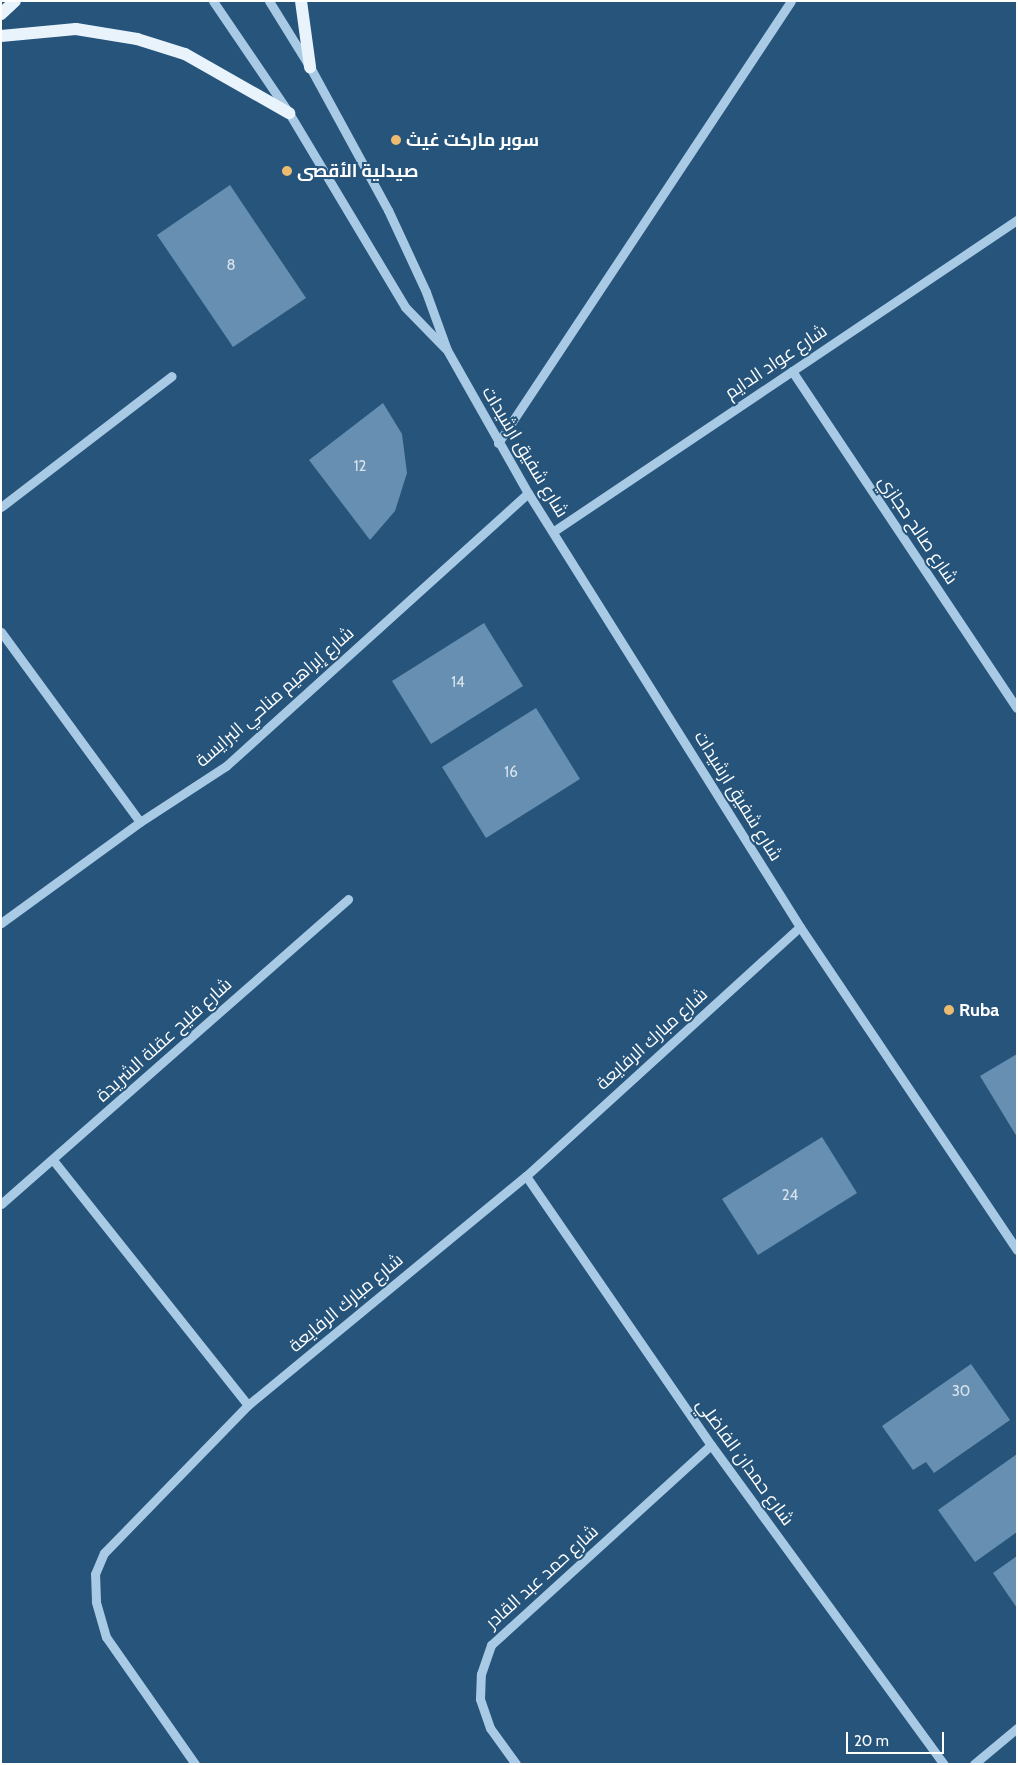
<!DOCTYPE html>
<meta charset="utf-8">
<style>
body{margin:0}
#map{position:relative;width:1018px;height:1765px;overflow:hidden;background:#26547b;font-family:Cabin,Cairo,sans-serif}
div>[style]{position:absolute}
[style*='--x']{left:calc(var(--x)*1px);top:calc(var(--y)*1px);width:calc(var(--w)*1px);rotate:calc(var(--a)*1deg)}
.building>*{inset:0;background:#668fb1}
.minor>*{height:9px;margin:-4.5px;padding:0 4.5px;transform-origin:4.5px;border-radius:4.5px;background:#a9cae4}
.major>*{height:12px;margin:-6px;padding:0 6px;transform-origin:6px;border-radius:6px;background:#e9f3fc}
.dots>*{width:14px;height:14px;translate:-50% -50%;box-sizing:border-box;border:2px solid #26547b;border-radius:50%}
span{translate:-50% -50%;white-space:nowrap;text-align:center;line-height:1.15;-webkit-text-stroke:4px #26547b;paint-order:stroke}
.number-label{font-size:15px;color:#d9e3ec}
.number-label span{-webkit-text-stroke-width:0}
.poi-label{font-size:18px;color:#fff;font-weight:700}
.left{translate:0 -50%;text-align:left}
.street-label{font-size:18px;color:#fff}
.frame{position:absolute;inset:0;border:2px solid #fff;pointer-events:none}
.scale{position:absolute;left:846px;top:1732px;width:98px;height:22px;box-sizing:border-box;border:2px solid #fff;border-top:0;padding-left:6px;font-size:15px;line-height:18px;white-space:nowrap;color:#fff;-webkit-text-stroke:4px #26547b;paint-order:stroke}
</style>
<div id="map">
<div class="building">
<div style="clip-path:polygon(230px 185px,306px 298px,233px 347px,157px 235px)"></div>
<div style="clip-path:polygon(383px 403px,402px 434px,407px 473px,395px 511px,370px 540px,309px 460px)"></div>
<div style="clip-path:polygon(484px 623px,523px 686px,431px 744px,392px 681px)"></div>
<div style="clip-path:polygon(536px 708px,580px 779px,486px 838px,442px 767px)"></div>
<div style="clip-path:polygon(1017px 1054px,1017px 1137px,980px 1076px)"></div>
<div style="clip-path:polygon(822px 1137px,857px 1193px,758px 1255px,722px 1199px)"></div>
<div style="clip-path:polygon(971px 1364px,1010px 1420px,934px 1473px,926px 1462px,913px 1470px,882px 1426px)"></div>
<div style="clip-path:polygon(1017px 1454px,1017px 1532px,975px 1562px,938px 1510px)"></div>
<div style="clip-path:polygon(1017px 1556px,1017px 1608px,993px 1573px)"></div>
</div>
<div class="minor">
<div style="--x:213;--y:1;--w:135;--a:55.8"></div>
<div style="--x:289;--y:113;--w:226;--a:59.1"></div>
<div style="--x:405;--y:307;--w:57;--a:45.7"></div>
<div style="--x:269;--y:1;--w:78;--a:58.2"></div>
<div style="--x:310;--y:67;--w:163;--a:61.4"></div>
<div style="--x:388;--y:210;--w:90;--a:65.1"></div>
<div style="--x:426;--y:292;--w:62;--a:70.1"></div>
<div style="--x:447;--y:350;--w:164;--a:60.5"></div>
<div style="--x:528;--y:493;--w:512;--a:57.92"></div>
<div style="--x:800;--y:927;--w:389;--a:56.1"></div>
<div style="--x:792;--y:371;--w:405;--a:56.3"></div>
<div style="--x:498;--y:443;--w:530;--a:-56.46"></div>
<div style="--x:1;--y:507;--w:215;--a:-37.5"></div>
<div style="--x:554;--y:531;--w:558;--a:-33.89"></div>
<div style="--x:1;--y:632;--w:235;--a:53.8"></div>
<div style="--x:1;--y:923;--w:172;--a:-36"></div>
<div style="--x:140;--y:822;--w:103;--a:-33.1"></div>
<div style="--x:226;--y:766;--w:407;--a:-42.1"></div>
<div style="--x:53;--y:1160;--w:313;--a:51.5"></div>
<div style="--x:526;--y:1176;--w:326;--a:55.5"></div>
<div style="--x:711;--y:1445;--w:395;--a:53.9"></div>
<div style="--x:1;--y:1204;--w:462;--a:-41.3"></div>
<div style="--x:195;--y:1764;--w:155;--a:-125"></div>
<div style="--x:106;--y:1637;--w:37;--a:-106"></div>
<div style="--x:96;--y:1601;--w:27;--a:-92"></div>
<div style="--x:95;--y:1574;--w:23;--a:-67"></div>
<div style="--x:104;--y:1553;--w:206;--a:-45.8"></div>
<div style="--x:248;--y:1405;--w:360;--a:-39.5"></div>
<div style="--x:526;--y:1176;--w:370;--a:-42.3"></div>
<div style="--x:516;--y:1764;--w:44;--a:-125.8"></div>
<div style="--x:490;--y:1728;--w:31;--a:-109"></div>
<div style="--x:480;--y:1699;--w:25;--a:-88"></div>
<div style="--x:481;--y:1674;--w:31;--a:-71"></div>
<div style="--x:491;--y:1645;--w:297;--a:-42.3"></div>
<div style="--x:974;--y:1764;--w:56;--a:-39.9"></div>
</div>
<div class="major">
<div style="--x:301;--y:1;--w:67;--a:82.2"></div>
<div style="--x:1;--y:14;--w:19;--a:-43"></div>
<div style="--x:1;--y:36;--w:75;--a:-5.3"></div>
<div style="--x:76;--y:29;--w:62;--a:9.3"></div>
<div style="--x:137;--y:39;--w:50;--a:17.4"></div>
<div style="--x:185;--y:54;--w:120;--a:29.6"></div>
</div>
<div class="dots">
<div style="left:396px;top:140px;background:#edbb6f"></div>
<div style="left:287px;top:171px;background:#edbb6f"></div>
<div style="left:949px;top:1010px;background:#edbb6f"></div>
</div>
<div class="number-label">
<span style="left:231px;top:266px">8</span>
<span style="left:360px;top:467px">12</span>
<span style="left:458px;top:683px">14</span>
<span style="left:511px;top:773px">16</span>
<span style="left:790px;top:1196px">24</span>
<span style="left:961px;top:1392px">30</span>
</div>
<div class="poi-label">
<span class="left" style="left:406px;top:140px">سوبر ماركت غيث</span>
<span class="left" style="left:297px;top:171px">صيدلية الأقصى</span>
<span class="left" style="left:959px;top:1010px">Ruba</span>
</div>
<div class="street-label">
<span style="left:776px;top:362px;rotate:-34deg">شارع عواد الدايم</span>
<span style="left:525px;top:452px;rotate:59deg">شارع شفيق ارشيدات</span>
<span style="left:918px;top:530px;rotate:56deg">شارع صالح حجازي</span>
<span style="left:275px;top:697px;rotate:-41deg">شارع إبراهيم مناحي البرايسة</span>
<span style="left:738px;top:796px;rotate:58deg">شارع شفيق ارشيدات</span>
<span style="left:652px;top:1039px;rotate:-42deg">شارع مبارك الرفايعة</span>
<span style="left:164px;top:1040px;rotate:-42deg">شارع فليح عقلة الشريدة</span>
<span style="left:346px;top:1303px;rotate:-40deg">شارع مبارك الرفايعة</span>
<span style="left:745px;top:1462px;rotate:54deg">شارع حمدان الفاضلي</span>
<span style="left:542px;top:1577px;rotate:-42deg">شارع حمد عبد القادر</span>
</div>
<div class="frame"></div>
<div class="scale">20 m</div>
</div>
